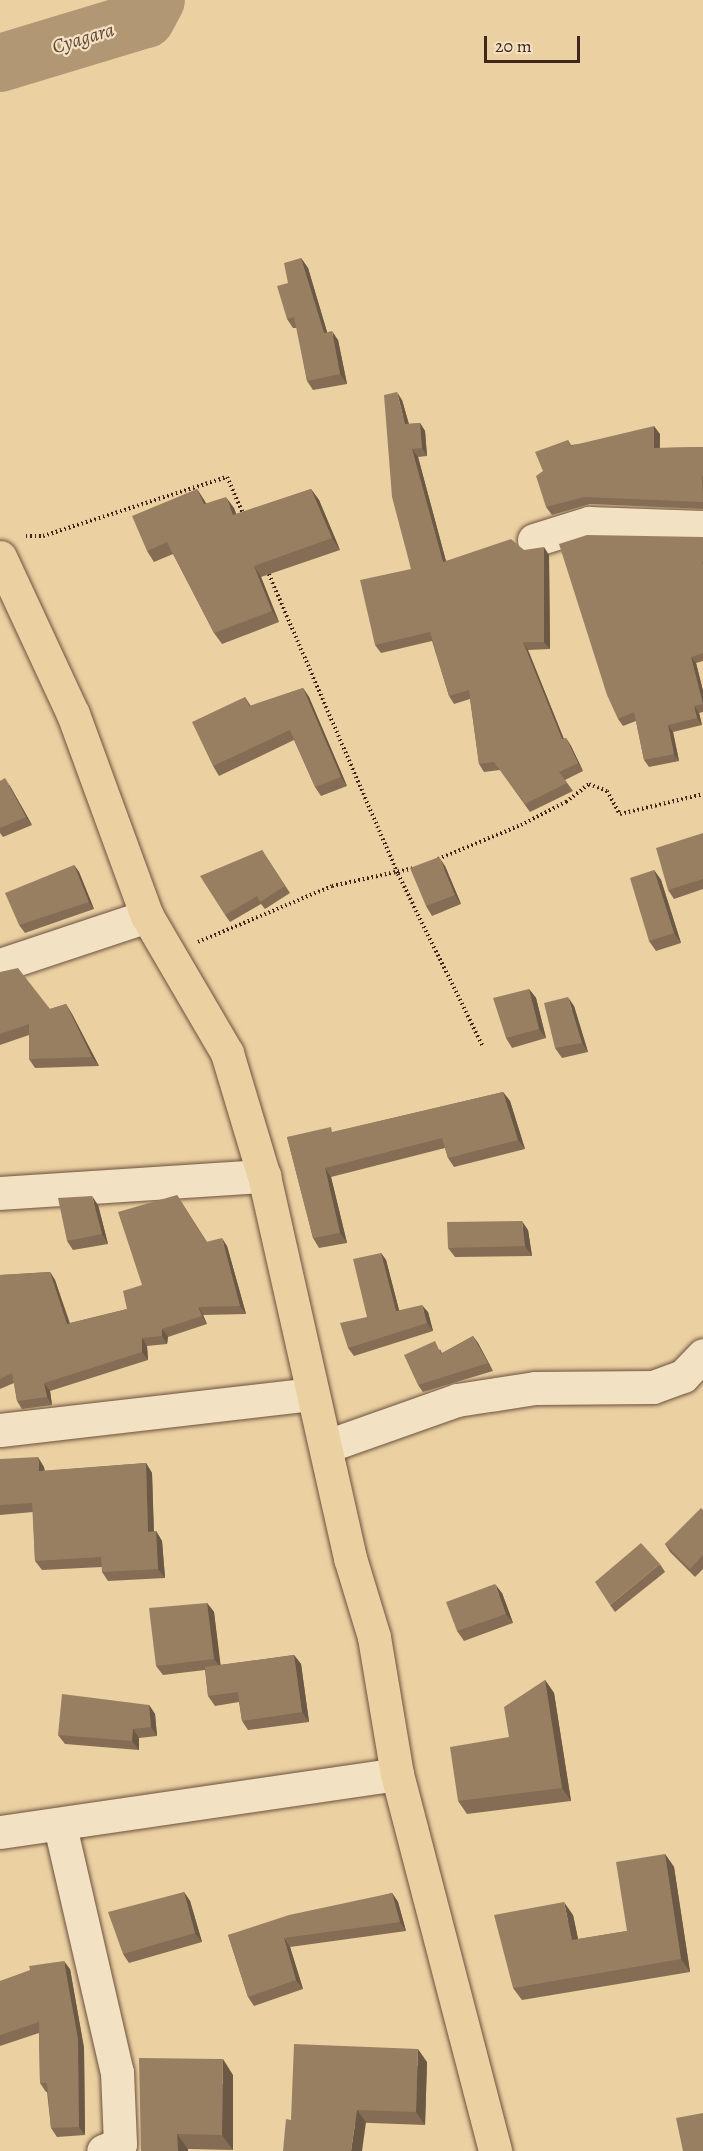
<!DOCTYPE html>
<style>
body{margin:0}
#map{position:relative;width:703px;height:2151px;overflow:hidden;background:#ebd1a2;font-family:Alegreya,serif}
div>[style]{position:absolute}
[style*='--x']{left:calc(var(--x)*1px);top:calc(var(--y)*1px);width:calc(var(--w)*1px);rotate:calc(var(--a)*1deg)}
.river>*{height:58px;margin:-29px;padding:0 29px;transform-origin:29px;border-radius:29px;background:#b19774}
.path>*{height:4px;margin-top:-2px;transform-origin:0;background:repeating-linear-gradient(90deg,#41261c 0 1.5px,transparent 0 4.5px)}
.roads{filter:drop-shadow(0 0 2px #6c513e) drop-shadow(0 0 2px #6c513e)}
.minor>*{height:33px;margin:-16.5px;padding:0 16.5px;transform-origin:16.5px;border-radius:16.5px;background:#f2e1c3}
.major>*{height:33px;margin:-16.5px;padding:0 16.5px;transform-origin:16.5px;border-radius:16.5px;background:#ebd1a2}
.wall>*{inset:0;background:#846d54}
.shaded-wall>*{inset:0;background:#6b5945}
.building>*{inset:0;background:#997f62}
span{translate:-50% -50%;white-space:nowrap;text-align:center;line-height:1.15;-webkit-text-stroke:4.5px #f2e1c3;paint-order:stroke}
.water-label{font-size:20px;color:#634836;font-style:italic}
.scale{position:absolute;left:484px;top:36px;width:96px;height:27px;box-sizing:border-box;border:3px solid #41261c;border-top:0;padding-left:8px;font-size:18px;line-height:21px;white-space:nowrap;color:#41261c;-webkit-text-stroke:4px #f2e1c3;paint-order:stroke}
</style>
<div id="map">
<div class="river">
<div style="--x:0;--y:63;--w:152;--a:-16.8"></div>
<div style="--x:146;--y:19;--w:21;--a:-62"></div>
</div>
<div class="path">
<div style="--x:26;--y:536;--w:17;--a:0"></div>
<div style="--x:43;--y:536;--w:193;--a:-17.8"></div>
<div style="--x:227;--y:477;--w:43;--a:66.4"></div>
<div style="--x:267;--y:570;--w:331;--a:66.7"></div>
<div style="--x:398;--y:874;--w:191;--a:63.8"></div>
<div style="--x:438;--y:859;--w:90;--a:-22.3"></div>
<div style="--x:521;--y:825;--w:51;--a:-27.1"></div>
<div style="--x:566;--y:802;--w:29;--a:-38"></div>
<div style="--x:589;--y:784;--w:19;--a:21"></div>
<div style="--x:607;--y:791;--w:26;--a:61"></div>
<div style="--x:620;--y:814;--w:85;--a:-13.5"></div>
<div style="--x:198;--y:942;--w:145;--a:-22.7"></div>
<div style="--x:332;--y:886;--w:84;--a:-12.4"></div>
</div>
<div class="roads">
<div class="minor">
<div style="--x:534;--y:540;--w:58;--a:-17.2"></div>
<div style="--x:589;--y:523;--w:114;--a:2"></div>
<div style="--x:0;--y:965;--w:155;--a:-18.4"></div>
<div style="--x:0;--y:1193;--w:265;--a:-3.7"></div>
<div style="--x:0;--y:1430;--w:313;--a:-6.6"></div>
<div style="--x:327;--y:1446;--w:138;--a:-19.5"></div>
<div style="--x:457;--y:1400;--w:79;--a:-8.7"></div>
<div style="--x:535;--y:1388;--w:118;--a:-0.5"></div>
<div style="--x:653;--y:1387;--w:32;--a:-20"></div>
<div style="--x:683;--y:1376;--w:29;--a:-46"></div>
<div style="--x:60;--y:1826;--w:253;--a:77"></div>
<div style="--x:117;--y:2072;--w:72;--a:87.6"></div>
<div style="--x:120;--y:2144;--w:18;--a:158"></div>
<div style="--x:0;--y:1832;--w:401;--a:-8.3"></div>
</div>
<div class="major">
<div style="--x:0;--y:557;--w:173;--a:65.1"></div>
<div style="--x:73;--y:714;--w:215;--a:69.9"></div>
<div style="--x:147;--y:916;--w:159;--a:59.7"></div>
<div style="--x:227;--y:1053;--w:128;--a:73.3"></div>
<div style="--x:264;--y:1176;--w:392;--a:77.3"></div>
<div style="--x:350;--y:1558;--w:83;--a:73.1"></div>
<div style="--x:374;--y:1637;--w:139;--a:80.5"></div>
<div style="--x:397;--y:1774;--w:390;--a:75.4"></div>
</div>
</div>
<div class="wall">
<div style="clip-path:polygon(301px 258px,308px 268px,327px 332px,338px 340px,347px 384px,313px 390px,307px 381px,297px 328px,293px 328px,287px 319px)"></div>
<div style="clip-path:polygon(402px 400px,409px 424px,420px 423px,425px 431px,427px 456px,418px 457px,446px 561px,524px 550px,549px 555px,550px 649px,528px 650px,564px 739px,566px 738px,571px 746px,583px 771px,565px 780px,573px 791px,530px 812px,500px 770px,484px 772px,479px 764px,470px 699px,454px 704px,449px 696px,432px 641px,381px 653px,375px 645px,411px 569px)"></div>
<div style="clip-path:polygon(660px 434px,660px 448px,703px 447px,703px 509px,590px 504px,552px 515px,546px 507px,568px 440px,571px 445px)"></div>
<div style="clip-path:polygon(197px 489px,206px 503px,234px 508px,236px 514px,311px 489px,319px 500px,340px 550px,261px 577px,279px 622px,222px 644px,214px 633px,173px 554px,154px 562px,147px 551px)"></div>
<div style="clip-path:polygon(703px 537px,703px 661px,696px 663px,703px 691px,703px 712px,699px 713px,702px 725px,673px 732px,679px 761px,649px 767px,644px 760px,636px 721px,623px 726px,618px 719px)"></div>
<div style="clip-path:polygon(303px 688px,309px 697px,347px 786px,321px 796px,315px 787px,294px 740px,219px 776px,213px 766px,245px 697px,251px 706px)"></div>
<div style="clip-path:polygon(0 781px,10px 786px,32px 825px,3px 837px,0 833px)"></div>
<div style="clip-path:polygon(703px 833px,703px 889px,674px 899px,668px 890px)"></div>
<div style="clip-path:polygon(262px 850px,290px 893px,265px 909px,261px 904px,230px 922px,225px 915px)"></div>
<div style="clip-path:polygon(74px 865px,79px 872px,94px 909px,25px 933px,19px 925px)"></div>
<div style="clip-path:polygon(445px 866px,461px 904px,432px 916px,426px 906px)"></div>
<div style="clip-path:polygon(654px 870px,661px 880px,681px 943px,656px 951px,649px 941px)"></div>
<div style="clip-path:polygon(0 972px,50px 1009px,66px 1004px,72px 1014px,99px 1066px,35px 1068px,29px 1059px,29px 1035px,0 1045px)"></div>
<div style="clip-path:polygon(529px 989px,536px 998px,546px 1038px,512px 1048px,506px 1038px)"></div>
<div style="clip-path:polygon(574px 1006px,588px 1052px,562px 1058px,555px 1048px)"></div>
<div style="clip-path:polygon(503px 1092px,510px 1101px,525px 1149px,454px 1167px,448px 1158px,445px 1148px,331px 1177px,347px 1243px,319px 1248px,313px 1238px,287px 1137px,334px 1132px)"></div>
<div style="clip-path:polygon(177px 1195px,207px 1242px,227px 1246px,246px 1314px,203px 1315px,207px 1324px,168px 1337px,167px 1344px,147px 1346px,148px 1360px,50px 1391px,52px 1405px,22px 1409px,17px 1401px,14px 1383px,0 1389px,0 1275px,50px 1272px,55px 1280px,70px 1323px,127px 1309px,142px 1285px)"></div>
<div style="clip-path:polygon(98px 1205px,108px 1244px,73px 1250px,67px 1241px)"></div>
<div style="clip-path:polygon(528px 1230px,532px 1256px,455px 1257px,448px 1248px)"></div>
<div style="clip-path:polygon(381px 1253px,386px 1260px,399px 1310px,428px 1312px,433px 1331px,354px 1356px,348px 1348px,367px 1317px)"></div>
<div style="clip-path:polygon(473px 1336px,478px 1343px,493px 1371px,423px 1392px,418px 1385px,440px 1349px,442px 1353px)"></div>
<div style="clip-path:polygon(0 1459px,44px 1467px,45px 1471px,146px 1463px,152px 1473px,154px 1531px,156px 1531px,162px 1541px,165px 1578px,108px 1581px,102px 1572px,102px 1567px,42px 1570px,35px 1561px,33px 1512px,0 1515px)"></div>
<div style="clip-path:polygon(703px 1510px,703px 1569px,695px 1577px,670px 1552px,665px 1544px)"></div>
<div style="clip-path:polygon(660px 1564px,665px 1572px,615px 1612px,610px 1605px)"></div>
<div style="clip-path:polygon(502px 1593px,513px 1623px,464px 1641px,457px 1631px)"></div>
<div style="clip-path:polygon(207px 1603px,214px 1612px,220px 1665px,294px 1655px,301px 1664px,309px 1722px,248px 1730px,242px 1721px,239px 1702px,215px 1706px,208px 1696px,205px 1670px,163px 1675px,156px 1666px)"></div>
<div style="clip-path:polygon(545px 1680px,554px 1693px,571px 1801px,467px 1814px,458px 1801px,509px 1737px)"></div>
<div style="clip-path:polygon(149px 1705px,155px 1714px,157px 1736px,139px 1738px,139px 1750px,65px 1744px,58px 1735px)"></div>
<div style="clip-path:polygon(665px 1854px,674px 1867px,690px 1972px,522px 2000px,513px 1988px,573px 1915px,578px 1939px,627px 1931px)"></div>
<div style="clip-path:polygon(184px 1892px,190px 1901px,202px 1942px,129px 1963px,123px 1954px)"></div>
<div style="clip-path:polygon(392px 1893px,398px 1902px,406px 1931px,290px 1947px,303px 1989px,254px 2006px,248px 1997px,228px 1935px)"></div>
<div style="clip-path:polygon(70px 1969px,84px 2048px,85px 2135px,57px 2137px,51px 2128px,47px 2092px,46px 2092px,40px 2083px,39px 2033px,0 2046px,0 1981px)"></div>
<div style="clip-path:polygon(427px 2062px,425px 2125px,291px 2120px)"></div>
<div style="clip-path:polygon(233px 2075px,233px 2150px,188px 2149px,141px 2151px)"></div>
</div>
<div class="shaded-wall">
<div style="clip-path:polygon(301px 258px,308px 268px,330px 342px,324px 333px)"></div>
<div style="clip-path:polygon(332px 331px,338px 340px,347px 384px,340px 374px)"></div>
<div style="clip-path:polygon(397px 392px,402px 400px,411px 432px,405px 424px)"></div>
<div style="clip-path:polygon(420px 423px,425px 431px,427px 456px,422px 448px)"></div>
<div style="clip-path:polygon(654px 426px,660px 434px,659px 456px,654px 448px)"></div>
<div style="clip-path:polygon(412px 449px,418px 457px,448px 569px,443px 562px)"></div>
<div style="clip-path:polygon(197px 489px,204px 500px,212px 515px,204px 504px)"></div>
<div style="clip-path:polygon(311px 489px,319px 500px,340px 550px,332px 538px)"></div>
<div style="clip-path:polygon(226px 497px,234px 508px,241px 527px,233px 515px)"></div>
<div style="clip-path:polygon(544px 547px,549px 555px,550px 649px,544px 642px)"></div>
<div style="clip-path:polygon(254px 566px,261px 577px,279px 622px,272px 611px)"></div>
<div style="clip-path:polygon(523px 642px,528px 650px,567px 747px,562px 739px)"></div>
<div style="clip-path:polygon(691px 657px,696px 663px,703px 691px,703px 704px)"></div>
<div style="clip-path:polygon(303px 688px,309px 697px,347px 786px,341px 777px)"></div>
<div style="clip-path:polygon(694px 706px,699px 713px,702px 725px,697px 718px)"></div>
<div style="clip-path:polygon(668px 725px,673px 732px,679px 761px,674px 754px)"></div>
<div style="clip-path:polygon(566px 738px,571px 746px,583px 771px,578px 763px)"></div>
<div style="clip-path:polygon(5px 778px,10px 786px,32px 825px,26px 817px)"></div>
<div style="clip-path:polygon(439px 857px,445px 866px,461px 904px,455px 895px)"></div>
<div style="clip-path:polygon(74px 865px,79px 872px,94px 909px,89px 902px)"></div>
<div style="clip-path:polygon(654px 870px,661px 880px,681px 943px,674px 933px)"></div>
<div style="clip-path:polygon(529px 989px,536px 998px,546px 1038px,539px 1029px)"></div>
<div style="clip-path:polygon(568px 997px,574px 1006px,588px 1052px,582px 1043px)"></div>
<div style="clip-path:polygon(66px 1004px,72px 1014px,99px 1066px,92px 1057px)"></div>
<div style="clip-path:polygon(503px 1092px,510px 1101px,525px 1149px,518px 1140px)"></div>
<div style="clip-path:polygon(325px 1168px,331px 1177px,347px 1243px,340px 1233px)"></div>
<div style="clip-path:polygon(92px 1196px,98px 1205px,108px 1244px,102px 1234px)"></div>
<div style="clip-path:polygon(522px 1221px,528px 1230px,532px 1256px,525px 1246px)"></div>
<div style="clip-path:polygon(222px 1238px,227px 1246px,246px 1314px,240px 1306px)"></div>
<div style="clip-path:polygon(381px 1253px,386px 1260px,401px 1318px,396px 1311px)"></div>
<div style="clip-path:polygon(50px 1272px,55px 1280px,72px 1332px,67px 1324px)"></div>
<div style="clip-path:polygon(422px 1305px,428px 1312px,433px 1331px,427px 1323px)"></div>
<div style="clip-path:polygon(198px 1307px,203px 1315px,207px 1324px,202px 1316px)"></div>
<div style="clip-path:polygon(162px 1329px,168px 1337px,167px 1344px,162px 1336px)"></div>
<div style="clip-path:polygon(473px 1336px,478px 1343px,493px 1371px,488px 1363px)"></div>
<div style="clip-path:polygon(142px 1338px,147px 1346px,148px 1360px,142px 1352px)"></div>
<div style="clip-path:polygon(44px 1383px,50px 1391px,52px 1405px,47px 1397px)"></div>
<div style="clip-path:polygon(38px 1457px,44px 1467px,45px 1481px,39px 1471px)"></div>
<div style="clip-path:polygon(146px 1463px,152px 1473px,154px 1541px,148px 1532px)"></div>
<div style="clip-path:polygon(156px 1531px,162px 1541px,165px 1578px,158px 1569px)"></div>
<div style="clip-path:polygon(495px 1584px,502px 1593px,513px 1623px,506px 1614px)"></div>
<div style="clip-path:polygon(207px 1603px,214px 1612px,221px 1668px,214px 1659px)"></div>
<div style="clip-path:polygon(294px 1655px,301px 1664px,309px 1722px,302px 1712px)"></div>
<div style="clip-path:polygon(545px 1680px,554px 1693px,571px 1801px,562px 1788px)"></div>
<div style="clip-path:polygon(149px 1705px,155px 1714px,157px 1736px,151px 1727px)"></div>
<div style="clip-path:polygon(133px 1729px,139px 1738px,139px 1750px,132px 1741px)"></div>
<div style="clip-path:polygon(665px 1854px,674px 1867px,690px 1972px,681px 1959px)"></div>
<div style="clip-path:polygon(184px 1892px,190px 1901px,202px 1942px,195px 1933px)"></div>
<div style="clip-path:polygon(392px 1893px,398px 1902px,406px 1931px,400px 1922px)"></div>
<div style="clip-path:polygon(564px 1902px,573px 1915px,581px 1953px,572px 1940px)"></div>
<div style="clip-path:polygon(284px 1938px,290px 1947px,303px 1989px,296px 1980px)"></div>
<div style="clip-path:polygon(64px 1961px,70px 1969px,84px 2048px,85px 2135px,79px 2127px)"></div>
<div style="clip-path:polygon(418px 2049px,427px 2062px,425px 2125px,416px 2112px)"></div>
<div style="clip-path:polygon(223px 2059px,233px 2075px,233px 2150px,222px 2135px)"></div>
<div style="clip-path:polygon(357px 2110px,366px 2122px,362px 2151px,351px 2151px)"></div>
<div style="clip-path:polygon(177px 2134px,188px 2149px,188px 2151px,178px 2151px)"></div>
</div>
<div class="building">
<div style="clip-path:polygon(301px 258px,324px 333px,332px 331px,340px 374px,307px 381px,294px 317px,287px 319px,277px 286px,288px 283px,284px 263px)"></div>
<div style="clip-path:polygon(397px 392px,405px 424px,420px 423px,422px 448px,412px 449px,443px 562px,511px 539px,524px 550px,544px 547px,544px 642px,523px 642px,562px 739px,566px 738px,578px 763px,559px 772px,567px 783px,525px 804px,494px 762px,479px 764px,469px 690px,449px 696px,430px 632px,375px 645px,360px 580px,411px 569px,392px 497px,384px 395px)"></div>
<div style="clip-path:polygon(654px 426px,654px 448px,703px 447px,703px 476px,702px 476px,703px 502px,584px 497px,546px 507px,536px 476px,543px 471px,535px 452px,568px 440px,570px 446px)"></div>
<div style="clip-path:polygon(197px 489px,204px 504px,226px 497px,233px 515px,311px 489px,332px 538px,254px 566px,272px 611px,214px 633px,167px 542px,147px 551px,132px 516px)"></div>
<div style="clip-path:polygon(587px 535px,703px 537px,703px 562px,702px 562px,703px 566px,703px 653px,691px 657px,703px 704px,694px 706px,697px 718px,668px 725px,674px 754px,644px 760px,634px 712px,618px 719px,607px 695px,559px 544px)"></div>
<div style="clip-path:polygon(303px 688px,341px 777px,315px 787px,290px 730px,213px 766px,192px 722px,245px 697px,249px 706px)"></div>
<div style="clip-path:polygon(5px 778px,26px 817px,0 828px,0 781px)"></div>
<div style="clip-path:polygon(703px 833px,703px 879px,668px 890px,656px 848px)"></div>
<div style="clip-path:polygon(262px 850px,285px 886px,260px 902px,257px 896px,225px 915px,200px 876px)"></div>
<div style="clip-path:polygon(439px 857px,455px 895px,426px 906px,410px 868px)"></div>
<div style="clip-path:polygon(74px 865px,89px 902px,19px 925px,5px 893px)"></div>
<div style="clip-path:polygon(654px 870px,674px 933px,649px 941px,630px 878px)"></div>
<div style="clip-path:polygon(18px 968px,50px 1009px,66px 1004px,92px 1057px,29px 1059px,29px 1024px,0 1034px,0 972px)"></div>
<div style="clip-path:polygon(529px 989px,539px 1029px,506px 1038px,493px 998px)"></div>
<div style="clip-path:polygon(568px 997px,582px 1043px,555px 1048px,544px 1003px)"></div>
<div style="clip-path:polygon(503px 1092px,518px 1140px,448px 1158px,442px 1138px,325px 1168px,340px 1233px,313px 1238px,287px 1137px,331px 1127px,332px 1132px)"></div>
<div style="clip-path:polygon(177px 1195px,206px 1242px,222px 1238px,240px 1306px,198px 1307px,202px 1316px,162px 1329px,162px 1336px,142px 1338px,142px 1352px,44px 1383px,47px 1397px,17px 1401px,12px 1373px,0 1379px,0 1275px,50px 1272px,67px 1324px,127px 1309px,123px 1291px,142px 1285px,118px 1212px)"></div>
<div style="clip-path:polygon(92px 1196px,102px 1234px,67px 1241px,58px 1198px)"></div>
<div style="clip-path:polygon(522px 1221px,525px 1246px,448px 1248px,447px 1222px)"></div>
<div style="clip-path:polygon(381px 1253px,396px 1311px,422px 1305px,427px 1323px,348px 1348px,340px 1323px,367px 1317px,353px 1259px)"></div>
<div style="clip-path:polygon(473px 1336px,488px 1363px,418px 1385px,404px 1355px,435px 1341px,441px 1354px)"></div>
<div style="clip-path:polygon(38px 1457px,39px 1471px,146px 1463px,148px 1532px,156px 1531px,158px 1569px,102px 1572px,101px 1557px,35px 1561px,32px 1503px,0 1505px,0 1459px)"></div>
<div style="clip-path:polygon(701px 1508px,703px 1510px,703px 1555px,690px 1569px,665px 1544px)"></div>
<div style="clip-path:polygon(641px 1543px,660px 1564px,610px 1605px,595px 1582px)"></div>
<div style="clip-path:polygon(495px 1584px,506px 1614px,457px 1631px,446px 1602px)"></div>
<div style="clip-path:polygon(207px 1603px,214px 1659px,156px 1666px,149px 1608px)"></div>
<div style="clip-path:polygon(294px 1655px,302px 1712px,242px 1721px,238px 1692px,208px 1696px,205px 1667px)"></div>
<div style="clip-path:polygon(545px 1680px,562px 1788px,458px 1801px,450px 1747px,509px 1737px,504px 1707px)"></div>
<div style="clip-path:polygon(62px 1694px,149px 1705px,151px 1727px,133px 1729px,132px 1741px,58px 1735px)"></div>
<div style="clip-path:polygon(665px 1854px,681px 1959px,513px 1988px,494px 1915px,564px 1902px,572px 1940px,627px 1931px,616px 1862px)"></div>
<div style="clip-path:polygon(184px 1892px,195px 1933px,123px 1954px,108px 1912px)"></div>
<div style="clip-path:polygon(392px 1893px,400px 1922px,284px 1938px,296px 1980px,248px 1997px,228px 1935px,289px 1915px)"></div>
<div style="clip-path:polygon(64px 1961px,78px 2039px,79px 2127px,51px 2128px,47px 2083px,40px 2083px,39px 2022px,0 2035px,0 1981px,30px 1970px,29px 1966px)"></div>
<div style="clip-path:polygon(294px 2044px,418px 2049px,416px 2112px,357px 2110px,351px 2151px,283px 2151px,286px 2119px,291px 2120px)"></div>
<div style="clip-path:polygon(139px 2058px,223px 2059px,222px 2135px,177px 2134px,178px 2151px,141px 2151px)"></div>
<div style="clip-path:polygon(703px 2113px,703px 2151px,683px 2151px,676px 2118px)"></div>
</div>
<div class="water-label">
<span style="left:83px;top:38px;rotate:-17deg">Cyagara</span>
</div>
<div class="scale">20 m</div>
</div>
